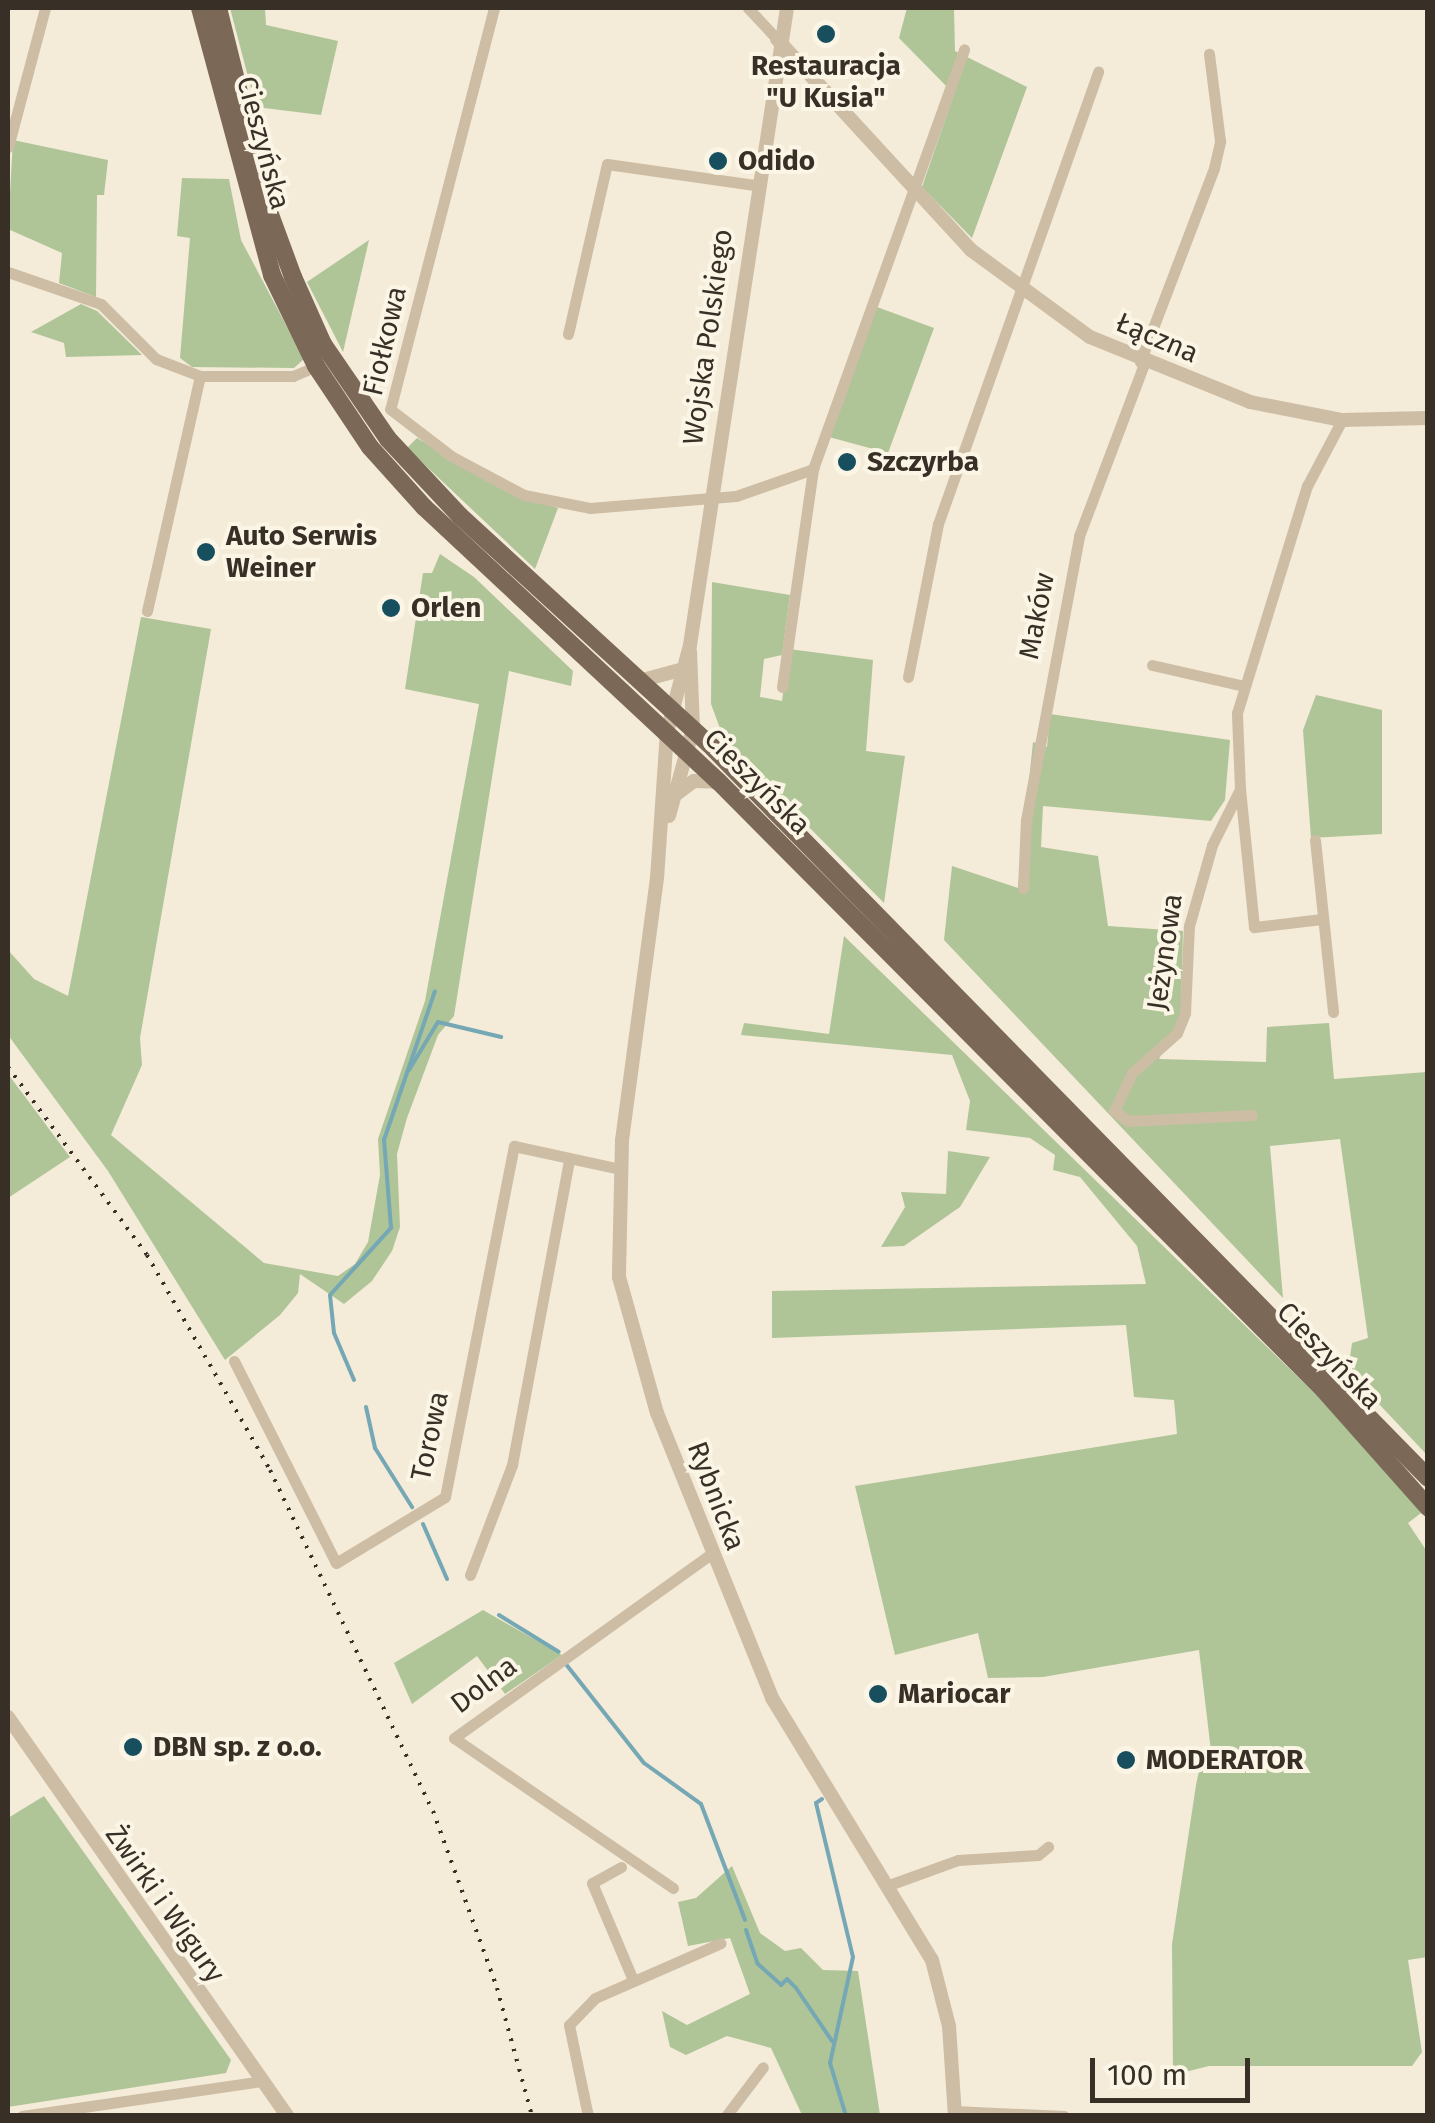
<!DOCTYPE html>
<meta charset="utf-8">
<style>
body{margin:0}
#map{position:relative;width:1435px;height:2123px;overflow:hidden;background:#f4ebd9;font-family:"Fira Sans",sans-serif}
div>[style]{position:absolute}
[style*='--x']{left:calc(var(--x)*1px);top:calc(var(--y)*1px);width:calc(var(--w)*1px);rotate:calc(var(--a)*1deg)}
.green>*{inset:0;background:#afc598}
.stream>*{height:4px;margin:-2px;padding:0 2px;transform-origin:2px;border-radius:2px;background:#75a8b4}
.minor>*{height:11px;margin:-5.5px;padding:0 5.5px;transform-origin:5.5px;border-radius:5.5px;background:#cdbda4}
.tertiary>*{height:14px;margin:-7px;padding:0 7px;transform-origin:7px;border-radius:7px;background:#cdbda4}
.primary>*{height:18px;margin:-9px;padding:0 9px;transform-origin:9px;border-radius:9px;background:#7c6856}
.rail>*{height:4px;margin-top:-2px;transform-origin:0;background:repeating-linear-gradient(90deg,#382f26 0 2.5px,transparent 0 10.5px)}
.dots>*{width:28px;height:28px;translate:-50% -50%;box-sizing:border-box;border:5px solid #fbf5e6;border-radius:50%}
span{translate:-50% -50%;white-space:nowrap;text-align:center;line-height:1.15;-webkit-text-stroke:8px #fbf5e6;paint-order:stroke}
.poi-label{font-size:28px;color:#382f26;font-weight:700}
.left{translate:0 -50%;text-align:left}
.street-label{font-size:28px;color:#382f26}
.frame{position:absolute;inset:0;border:10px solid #382f26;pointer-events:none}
.scale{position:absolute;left:1090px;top:2058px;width:160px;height:45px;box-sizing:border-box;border:5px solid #382f26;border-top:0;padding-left:12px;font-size:30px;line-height:35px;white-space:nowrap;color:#382f26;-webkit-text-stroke:8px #fbf5e6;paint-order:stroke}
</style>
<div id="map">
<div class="green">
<div style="clip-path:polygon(230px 8px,265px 8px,266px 25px,338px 41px,321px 115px,256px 107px)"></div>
<div style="clip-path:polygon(907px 8px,954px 8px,955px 51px,1027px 87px,972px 238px,922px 187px,954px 94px,899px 38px)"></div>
<div style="clip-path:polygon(13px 140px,108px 160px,104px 195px,97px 195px,96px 297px,59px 283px,62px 253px,8px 229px)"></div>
<div style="clip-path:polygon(182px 178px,229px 179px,241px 240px,304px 359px,294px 368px,192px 367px,180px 358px,190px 238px,177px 236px)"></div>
<div style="clip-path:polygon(369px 240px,343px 352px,307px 282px)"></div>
<div style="clip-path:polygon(81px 304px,97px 311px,142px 355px,66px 357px,64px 343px,31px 332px)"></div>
<div style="clip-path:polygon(877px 307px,934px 328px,888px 453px,829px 437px)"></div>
<div style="clip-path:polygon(417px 438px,512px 494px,558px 508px,535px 569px,407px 448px)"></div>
<div style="clip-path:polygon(440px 554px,474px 577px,573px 671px,571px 686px,509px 671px,454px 1016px,438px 1035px,407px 1118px,397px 1154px,400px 1227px,392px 1251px,372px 1281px,344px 1304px,300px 1274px,298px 1293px,280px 1315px,225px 1360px,108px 1171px,8px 1035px,8px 950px,34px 979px,68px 996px,141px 617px,211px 629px,140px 1038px,142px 1065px,111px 1135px,264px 1263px,338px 1276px,355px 1264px,368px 1242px,380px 1175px,378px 1139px,425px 1001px,479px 704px,405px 689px,423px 573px,432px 573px)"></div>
<div style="clip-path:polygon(712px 582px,790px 595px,782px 655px,764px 659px,760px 697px,782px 701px,789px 649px,873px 660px,866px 751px,905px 756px,884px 903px,725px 742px,711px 704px)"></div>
<div style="clip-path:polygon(1316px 695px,1382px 710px,1382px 834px,1311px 838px,1303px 730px)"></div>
<div style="clip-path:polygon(1050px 714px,1230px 740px,1225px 800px,1211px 821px,1043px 806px,1041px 847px,1098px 856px,1108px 926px,1183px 931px,1181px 1015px,1159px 1059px,1266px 1062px,1267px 1027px,1329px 1023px,1334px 1079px,1427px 1072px,1427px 1455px,1348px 1371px,1352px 1343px,1368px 1338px,1340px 1139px,1270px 1146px,1283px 1298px,944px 940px,952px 866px,1018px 888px,1033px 742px,1047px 747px)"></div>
<div style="clip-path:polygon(844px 936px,1371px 1448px,1421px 1513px,1408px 1523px,1428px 1553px,1428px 1957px,1408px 1960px,1422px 2052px,1412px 2066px,1209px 2066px,1173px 2075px,1172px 1944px,1196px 1785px,1200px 1766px,1213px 1768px,1199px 1650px,1043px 1677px,988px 1678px,978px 1633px,895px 1655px,855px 1486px,1177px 1434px,1174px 1400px,1134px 1397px,1126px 1325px,772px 1338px,772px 1291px,1146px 1284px,1137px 1246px,1080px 1177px,1053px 1170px,1055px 1155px,1030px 1138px,966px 1130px,970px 1101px,952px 1055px,741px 1035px,744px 1023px,829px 1034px)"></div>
<div style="clip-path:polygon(8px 1074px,70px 1157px,8px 1198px)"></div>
<div style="clip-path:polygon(948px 1151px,990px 1157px,960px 1207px,904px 1246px,881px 1247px,905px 1207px,901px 1192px,946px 1194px)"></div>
<div style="clip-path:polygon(483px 1610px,562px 1655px,505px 1694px,477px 1656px,412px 1704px,394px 1663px)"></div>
<div style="clip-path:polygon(44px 1796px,231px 2060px,226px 2073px,8px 2107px,8px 1818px)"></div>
<div style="clip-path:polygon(732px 1866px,760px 1933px,785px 1951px,801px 1948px,823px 1970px,858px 1971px,880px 2115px,802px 2115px,771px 2048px,727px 2036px,686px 2055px,670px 2047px,662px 2011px,687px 2025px,750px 1994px,730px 1938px,688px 1946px,678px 1902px,696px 1898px)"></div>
</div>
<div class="stream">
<div style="--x:409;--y:1070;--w:56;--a:-58.9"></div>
<div style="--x:438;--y:1022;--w:65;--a:13.4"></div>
<div style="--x:354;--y:1380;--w:51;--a:-113.1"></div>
<div style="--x:334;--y:1333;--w:38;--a:-96"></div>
<div style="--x:330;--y:1295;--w:91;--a:-47.7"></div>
<div style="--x:391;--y:1228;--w:88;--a:-94.5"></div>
<div style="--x:384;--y:1140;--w:157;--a:-71.1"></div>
<div style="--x:366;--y:1407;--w:42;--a:77.6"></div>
<div style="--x:375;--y:1448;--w:70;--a:57.9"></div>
<div style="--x:423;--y:1524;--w:60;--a:66.4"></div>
<div style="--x:499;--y:1615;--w:70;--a:31.7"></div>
<div style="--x:565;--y:1663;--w:127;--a:51.7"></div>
<div style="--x:644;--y:1763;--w:70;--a:35.7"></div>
<div style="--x:701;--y:1804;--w:124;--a:69.2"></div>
<div style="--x:822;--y:1799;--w:7;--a:146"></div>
<div style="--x:816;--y:1803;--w:158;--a:76.5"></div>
<div style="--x:853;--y:1957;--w:108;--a:102.2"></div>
<div style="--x:830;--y:2063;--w:55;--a:73.2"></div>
<div style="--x:746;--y:1930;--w:36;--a:71"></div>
<div style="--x:758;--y:1964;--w:31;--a:42"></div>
<div style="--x:781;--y:1985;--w:8;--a:-45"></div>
<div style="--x:787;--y:1979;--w:13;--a:45"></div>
<div style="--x:796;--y:1988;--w:64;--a:55.8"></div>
</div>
<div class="minor">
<div style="--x:494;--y:8;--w:414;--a:104.5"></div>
<div style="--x:390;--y:409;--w:77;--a:37.6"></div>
<div style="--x:451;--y:456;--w:83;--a:28.1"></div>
<div style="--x:524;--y:495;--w:67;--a:11.1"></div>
<div style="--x:590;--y:508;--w:146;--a:-4.7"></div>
<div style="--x:736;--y:496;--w:82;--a:-19.3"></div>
<div style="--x:813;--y:469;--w:446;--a:-70.2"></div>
<div style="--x:748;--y:8;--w:42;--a:46.9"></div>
<div style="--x:8;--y:147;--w:144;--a:-75.1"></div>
<div style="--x:8;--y:272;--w:98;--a:19"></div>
<div style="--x:101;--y:304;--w:78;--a:45"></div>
<div style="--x:156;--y:359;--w:47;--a:21.1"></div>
<div style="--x:200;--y:376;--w:93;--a:0"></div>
<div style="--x:293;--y:376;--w:25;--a:-23"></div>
<div style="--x:568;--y:334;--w:174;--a:-77.1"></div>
<div style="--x:607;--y:164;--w:149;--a:8.1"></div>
<div style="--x:1140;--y:362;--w:208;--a:-69.1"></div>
<div style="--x:1214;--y:168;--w:28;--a:-77"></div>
<div style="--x:1220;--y:141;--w:88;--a:-97.2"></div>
<div style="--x:147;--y:611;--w:241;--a:-77.3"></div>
<div style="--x:1152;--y:665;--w:94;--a:12.9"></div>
<div style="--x:908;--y:677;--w:156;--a:-78.9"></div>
<div style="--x:938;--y:524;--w:480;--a:-70.5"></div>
<div style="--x:782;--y:687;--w:220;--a:-81.9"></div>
<div style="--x:1240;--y:789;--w:139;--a:84.2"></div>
<div style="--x:1254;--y:927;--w:68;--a:-6.7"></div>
<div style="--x:1315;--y:840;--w:173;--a:84"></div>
<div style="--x:1023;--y:888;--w:68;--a:-87.5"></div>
<div style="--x:1026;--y:820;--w:289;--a:-79.4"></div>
<div style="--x:1079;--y:536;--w:184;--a:-69.3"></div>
<div style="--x:1252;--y:1115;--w:124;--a:177.2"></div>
<div style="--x:1128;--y:1121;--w:17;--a:-144"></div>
<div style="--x:1114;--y:1111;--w:42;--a:-64.7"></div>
<div style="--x:1132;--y:1073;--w:60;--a:-41.6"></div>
<div style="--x:1177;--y:1033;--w:22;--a:-68"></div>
<div style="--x:1185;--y:1013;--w:87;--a:-87.4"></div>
<div style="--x:1189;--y:926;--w:84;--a:-74.1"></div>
<div style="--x:1212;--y:845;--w:63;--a:-63.4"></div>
<div style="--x:1240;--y:789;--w:76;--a:-92.3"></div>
<div style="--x:1237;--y:713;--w:238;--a:-72.9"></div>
<div style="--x:1307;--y:486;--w:75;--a:-62.1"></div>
<div style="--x:234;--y:1361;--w:226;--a:63.2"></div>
<div style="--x:336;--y:1563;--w:127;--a:-31.2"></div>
<div style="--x:445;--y:1497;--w:358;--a:-78.9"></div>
<div style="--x:514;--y:1146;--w:108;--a:12.2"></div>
<div style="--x:470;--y:1575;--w:118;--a:-69.1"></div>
<div style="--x:512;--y:1465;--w:310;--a:-79.4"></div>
<div style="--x:621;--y:1867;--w:33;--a:151"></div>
<div style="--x:592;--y:1883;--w:105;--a:67.1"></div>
<div style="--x:889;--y:1885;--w:73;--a:-19.9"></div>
<div style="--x:958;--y:1860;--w:80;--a:-3.6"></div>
<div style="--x:1038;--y:1855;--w:13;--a:-39"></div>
<div style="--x:673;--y:1888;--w:265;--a:-145.6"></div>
<div style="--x:454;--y:1738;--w:316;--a:-35.6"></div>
<div style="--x:954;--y:2111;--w:110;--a:2.6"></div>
<div style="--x:22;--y:2116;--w:242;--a:-8.3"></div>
<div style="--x:588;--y:2116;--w:93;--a:-101.8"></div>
<div style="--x:569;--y:2025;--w:37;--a:-46"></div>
<div style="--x:595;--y:1998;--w:137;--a:-23.6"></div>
<div style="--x:726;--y:2116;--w:61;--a:-52.9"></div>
</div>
<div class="tertiary">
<div style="--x:787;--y:8;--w:644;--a:98.66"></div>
<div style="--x:690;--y:645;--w:90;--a:104.8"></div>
<div style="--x:667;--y:732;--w:146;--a:93.9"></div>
<div style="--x:657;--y:878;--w:265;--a:97.6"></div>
<div style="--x:622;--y:1141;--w:136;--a:91.3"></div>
<div style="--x:619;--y:1277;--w:141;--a:74.4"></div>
<div style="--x:657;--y:1413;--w:307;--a:68"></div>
<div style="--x:772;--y:1698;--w:307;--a:58.6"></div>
<div style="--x:932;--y:1960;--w:68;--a:75.6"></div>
<div style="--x:949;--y:2026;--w:90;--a:86.2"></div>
<div style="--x:777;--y:39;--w:287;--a:47.4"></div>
<div style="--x:971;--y:250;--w:147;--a:36.2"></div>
<div style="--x:1090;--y:337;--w:173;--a:22.1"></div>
<div style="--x:1250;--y:402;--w:94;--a:11.1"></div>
<div style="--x:1342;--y:420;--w:86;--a:-1.3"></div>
<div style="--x:639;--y:681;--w:42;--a:-15"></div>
<div style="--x:674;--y:796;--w:25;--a:-37"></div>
<div style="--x:694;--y:781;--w:25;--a:2"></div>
<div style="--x:669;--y:816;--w:90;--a:-74.6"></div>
<div style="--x:693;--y:729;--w:78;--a:-92.2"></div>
<div style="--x:8;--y:1717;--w:487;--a:55"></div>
</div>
<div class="primary">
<div style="--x:200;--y:8;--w:277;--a:74.9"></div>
<div style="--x:272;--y:275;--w:101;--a:64.2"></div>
<div style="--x:316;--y:366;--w:97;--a:56.3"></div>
<div style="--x:370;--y:447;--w:81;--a:48"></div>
<div style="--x:424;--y:507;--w:403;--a:43"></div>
<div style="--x:719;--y:782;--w:858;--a:45.14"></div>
<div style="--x:1324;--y:1390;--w:157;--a:48.4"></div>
<div style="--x:218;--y:8;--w:207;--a:76"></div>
<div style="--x:268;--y:209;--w:72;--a:69.8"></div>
<div style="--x:293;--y:277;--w:73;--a:65.9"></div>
<div style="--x:323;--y:344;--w:115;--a:55.6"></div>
<div style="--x:388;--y:439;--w:105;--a:46.9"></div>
<div style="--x:460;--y:516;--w:343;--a:42.5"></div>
<div style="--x:713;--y:748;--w:1022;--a:45.59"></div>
</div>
<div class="rail">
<div style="--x:8;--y:1067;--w:234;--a:53.5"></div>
<div style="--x:147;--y:1255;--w:248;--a:60.2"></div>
<div style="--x:270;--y:1470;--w:378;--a:64.5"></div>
<div style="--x:433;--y:1811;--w:188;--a:70.1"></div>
<div style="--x:497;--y:1988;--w:133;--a:74.7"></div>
</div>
<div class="dots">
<div style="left:826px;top:34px;background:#174f5e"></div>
<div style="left:718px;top:161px;background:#174f5e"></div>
<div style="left:847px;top:462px;background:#174f5e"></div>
<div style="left:206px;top:552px;background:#174f5e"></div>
<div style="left:391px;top:608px;background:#174f5e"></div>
<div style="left:878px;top:1694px;background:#174f5e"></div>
<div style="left:133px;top:1747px;background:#174f5e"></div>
<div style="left:1126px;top:1760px;background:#174f5e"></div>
</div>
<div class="poi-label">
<span style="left:826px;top:82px">Restauracja<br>"U Kusia"</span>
<span class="left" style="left:738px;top:161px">Odido</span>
<span class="left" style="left:867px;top:462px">Szczyrba</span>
<span class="left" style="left:226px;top:552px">Auto Serwis<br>Weiner</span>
<span class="left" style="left:411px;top:608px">Orlen</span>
<span class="left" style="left:898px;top:1694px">Mariocar</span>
<span class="left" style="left:153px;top:1747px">DBN sp. z o.o.</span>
<span class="left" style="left:1146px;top:1760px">MODERATOR</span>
</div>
<div class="street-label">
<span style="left:263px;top:143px;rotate:75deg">Cieszyńska</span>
<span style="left:708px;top:337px;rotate:-82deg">Wojska Polskiego</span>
<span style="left:1157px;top:338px;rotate:23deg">Łączna</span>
<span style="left:385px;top:341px;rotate:-77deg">Fiołkowa</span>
<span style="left:1037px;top:616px;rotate:-79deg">Maków</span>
<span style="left:757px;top:782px;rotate:45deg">Cieszyńska</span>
<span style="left:1165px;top:952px;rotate:-82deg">Jeżynowa</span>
<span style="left:1329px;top:1356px;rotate:46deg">Cieszyńska</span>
<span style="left:430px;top:1436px;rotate:-78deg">Torowa</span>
<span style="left:716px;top:1496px;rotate:69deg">Rybnicka</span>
<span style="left:484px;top:1685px;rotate:-37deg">Dolna</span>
<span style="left:165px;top:1904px;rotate:55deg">Żwirki i Wigury</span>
</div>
<div class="frame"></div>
<div class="scale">100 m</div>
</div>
